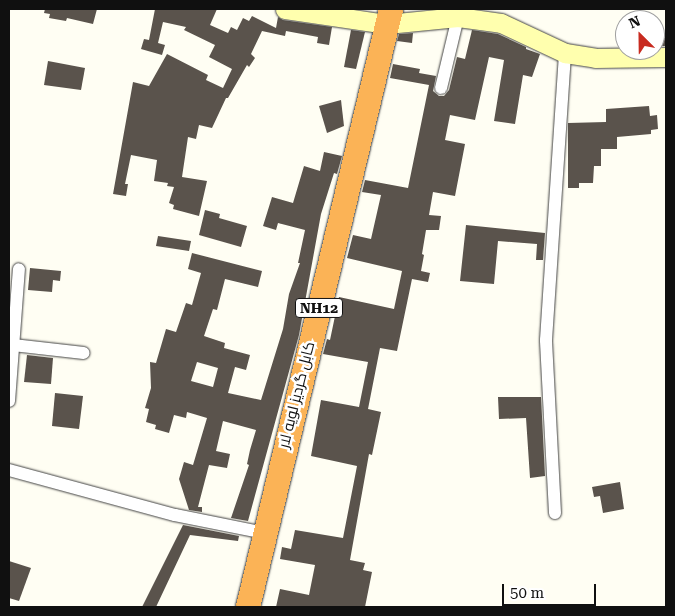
<!DOCTYPE html>
<meta charset="utf-8">
<style>
body{margin:0}
#map{position:relative;width:675px;height:616px;overflow:hidden;background:#fffef3;font-family:"Roboto Serif",Cairo,serif}
div>[style]{position:absolute}
[style*='--x']{left:calc(var(--x)*1px);top:calc(var(--y)*1px);width:calc(var(--w)*1px);rotate:calc(var(--a)*1deg)}
.building>*{inset:0;background:#5a534c}
.roads{filter:drop-shadow(0 0 1px #434343) drop-shadow(0 0 1px #434343)}
.street>*{height:12px;margin:-6px;padding:0 6px;transform-origin:6px;border-radius:6px;background:#fff}
.secondary>*{height:19px;margin:-9.5px;padding:0 9.5px;transform-origin:9.5px;border-radius:9.5px;background:#ffffae}
.highway>*{height:24px;margin:-12px;padding:0 12px;transform-origin:12px;border-radius:12px;background:#fbb356}
span{translate:-50% -50%;white-space:nowrap;text-align:center;line-height:1.15;-webkit-text-stroke:5px #fff;paint-order:stroke}
.shield-label span{padding:1px 4px;background:#fff;border:1px solid;border-radius:4px;-webkit-text-stroke-width:0}
.shield-label{font-size:14px;color:#101010;font-weight:700}
.street-label{font-size:15px;color:#101010}
.frame{position:absolute;inset:0;border:10px solid #101010;pointer-events:none}
.north{position:absolute;left:615px;top:10px;width:50px;height:50px;box-sizing:border-box;background:#fff;border:1px solid #9f9f9f;border-radius:50%;rotate:337deg;font-size:14px;font-weight:700;line-height:20px;text-align:center;color:#101010}
.north::after{content:'';display:block;margin:auto;width:18px;height:22px;background:#c82b20;clip-path:polygon(50% 0,100% 100%,50% 72%,0 100%)}
.scale{position:absolute;left:502px;top:584px;width:94px;height:22px;box-sizing:border-box;border:2px solid #101010;border-top:0;padding-left:6px;font-size:15px;line-height:18px;white-space:nowrap;color:#101010;-webkit-text-stroke:4px #fff;paint-order:stroke}
</style>
<div id="map">
<div class="building">
<div style="clip-path:polygon(45px 9px,97px 9px,93px 24px,67px 18px,66px 21px,49px 18px,50px 14px,44px 13px)"></div>
<div style="clip-path:polygon(155px 9px,217px 9px,210px 25px,228px 33px,231px 27px,237px 30px,243px 18px,249px 21px,252px 16px,276px 28px,278px 17px,283px 20px,332px 27px,329px 45px,317px 43px,318px 37px,286px 31px,285px 36px,262px 31px,251px 54px,255px 58px,249px 67px,247px 65px,228px 98px,226px 98px,212px 128px,199px 125px,196px 139px,188px 137px,182px 177px,207px 181px,199px 216px,173px 209px,174px 205px,169px 203px,174px 187px,167px 186px,168px 183px,154px 181px,157px 160px,131px 155px,125px 184px,128px 184px,126px 196px,113px 194px,133px 82px,149px 86px,167px 54px,208px 75px,206px 80px,223px 88px,232px 69px,209px 57px,215px 45px,184px 30px,186px 27px,163px 22px,158px 43px,165px 45px,162px 55px,141px 49px,144px 39px,149px 40px)"></div>
<div style="clip-path:polygon(351px 30px,365px 32px,356px 69px,344px 67px)"></div>
<div style="clip-path:polygon(472px 30px,498px 34px,526px 47px,526px 49px,540px 54px,532px 77px,523px 75px,515px 124px,494px 121px,504px 60px,489px 57px,475px 120px,450px 115px,445px 140px,465px 144px,455px 196px,433px 192px,429px 215px,441px 216px,439px 230px,426px 230px,422px 254px,424px 255px,421px 271px,430px 273px,428px 282px,412px 279px,397px 351px,380px 348px,368px 409px,381px 412px,372px 455px,369px 454px,350px 560px,365px 563px,363px 570px,372px 572px,365px 607px,276px 607px,280px 589px,309px 595px,315px 565px,280px 559px,282px 547px,291px 549px,295px 530px,343px 538px,357px 466px,311px 456px,321px 400px,359px 407px,368px 362px,323px 354px,327px 339px,330px 340px,339px 297px,394px 309px,402px 271px,347px 258px,353px 235px,371px 239px,381px 195px,362px 192px,365px 180px,408px 188px,429px 85px,390px 78px,393px 64px,420px 69px,419px 73px,436px 76px,433px 91px,439px 96px,444px 96px,449px 90px,457px 57px,465px 59px)"></div>
<div style="clip-path:polygon(413px 33px,412px 43px,397px 41px,399px 34px)"></div>
<div style="clip-path:polygon(655px 36px,666px 38px,666px 46px,655px 46px)"></div>
<div style="clip-path:polygon(48px 61px,85px 68px,81px 90px,44px 85px)"></div>
<div style="clip-path:polygon(341px 100px,344px 126px,327px 133px,319px 106px)"></div>
<div style="clip-path:polygon(649px 106px,650px 116px,657px 115px,658px 129px,651px 130px,651px 134px,617px 137px,617px 149px,601px 149px,601px 166px,594px 166px,593px 183px,579px 183px,579px 188px,568px 188px,568px 123px,606px 122px,606px 109px)"></div>
<div style="clip-path:polygon(evenodd,324px 152px,342px 156px,337px 174px,334px 173px,321px 214px,299px 335px,248px 521px,231px 518px,249px 465px,247px 464px,250px 450px,256px 430px,223px 421px,216px 451px,230px 454px,227px 468px,209px 465px,198px 507px,202px 507px,202px 512px,189px 510px,179px 479px,184px 462px,193px 465px,207px 418px,187px 412px,186px 418px,174px 415px,169px 433px,155px 429px,156px 425px,146px 422px,149px 409px,145px 408px,151px 388px,150px 362px,156px 363px,166px 329px,176px 332px,186px 303px,192px 305px,201px 273px,188px 269px,192px 253px,262px 271px,258px 287px,225px 279px,217px 310px,213px 309px,204px 336px,225px 343px,224px 348px,250px 355px,246px 370px,235px 367px,228px 393px,261px 400px,283px 329px,289px 294px,300px 263px,298px 263px,305px 230px,278px 223px,276px 230px,263px 226px,272px 197px,293px 203px,304px 166px,320px 171px,324px 152px,197px 362px,218px 368px,213px 387px,191px 381px,197px 362px)"></div>
<div style="clip-path:polygon(205px 210px,220px 214px,219px 218px,247px 226px,241px 247px,199px 235px)"></div>
<div style="clip-path:polygon(466px 225px,545px 233px,543px 260px,536px 260px,537px 244px,498px 241px,494px 284px,460px 281px)"></div>
<div style="clip-path:polygon(158px 236px,191px 241px,189px 251px,156px 246px)"></div>
<div style="clip-path:polygon(30px 268px,61px 271px,60px 281px,53px 280px,52px 292px,28px 290px)"></div>
<div style="clip-path:polygon(27px 355px,53px 358px,51px 384px,24px 382px)"></div>
<div style="clip-path:polygon(55px 393px,83px 396px,79px 429px,52px 426px)"></div>
<div style="clip-path:polygon(498px 397px,541px 397px,545px 476px,530px 478px,526px 418px,499px 419px)"></div>
<div style="clip-path:polygon(620px 482px,624px 509px,603px 513px,600px 496px,594px 497px,592px 487px)"></div>
<div style="clip-path:polygon(183px 525px,239px 536px,238px 541px,190px 535px,156px 607px,142px 607px)"></div>
<div style="clip-path:polygon(9px 561px,31px 568px,19px 601px,9px 598px)"></div>
</div>
<div class="roads">
<div class="street">
<div style="--x:441;--y:88;--w:73;--a:-76.5"></div>
<div style="--x:13;--y:345;--w:71;--a:6.4"></div>
<div style="--x:9;--y:401;--w:132;--a:-85.7"></div>
<div style="--x:9;--y:470;--w:172;--a:15.2"></div>
<div style="--x:175;--y:515;--w:91;--a:11.4"></div>
<div style="--x:555;--y:513;--w:173;--a:-93"></div>
<div style="--x:546;--y:340;--w:288;--a:-86.2"></div>
</div>
<div class="secondary">
<div style="--x:285;--y:9;--w:103;--a:8.4"></div>
<div style="--x:387;--y:24;--w:71;--a:-5.6"></div>
<div style="--x:458;--y:17;--w:43;--a:7.9"></div>
<div style="--x:501;--y:23;--w:71;--a:25.1"></div>
<div style="--x:565;--y:53;--w:30;--a:9"></div>
<div style="--x:595;--y:58;--w:71;--a:-0.8"></div>
</div>
<div class="highway">
<div style="--x:248;--y:607;--w:615;--a:-76.55"></div>
</div>
</div>
<div class="shield-label">
<span style="left:319px;top:308px">NH12</span>
</div>
<div class="street-label">
<span style="left:297px;top:395px;rotate:-76deg">کابل گردیز لویه لار</span>
</div>
<div class="frame"></div>
<div class="north">N</div>
<div class="scale">50 m</div>
</div>
